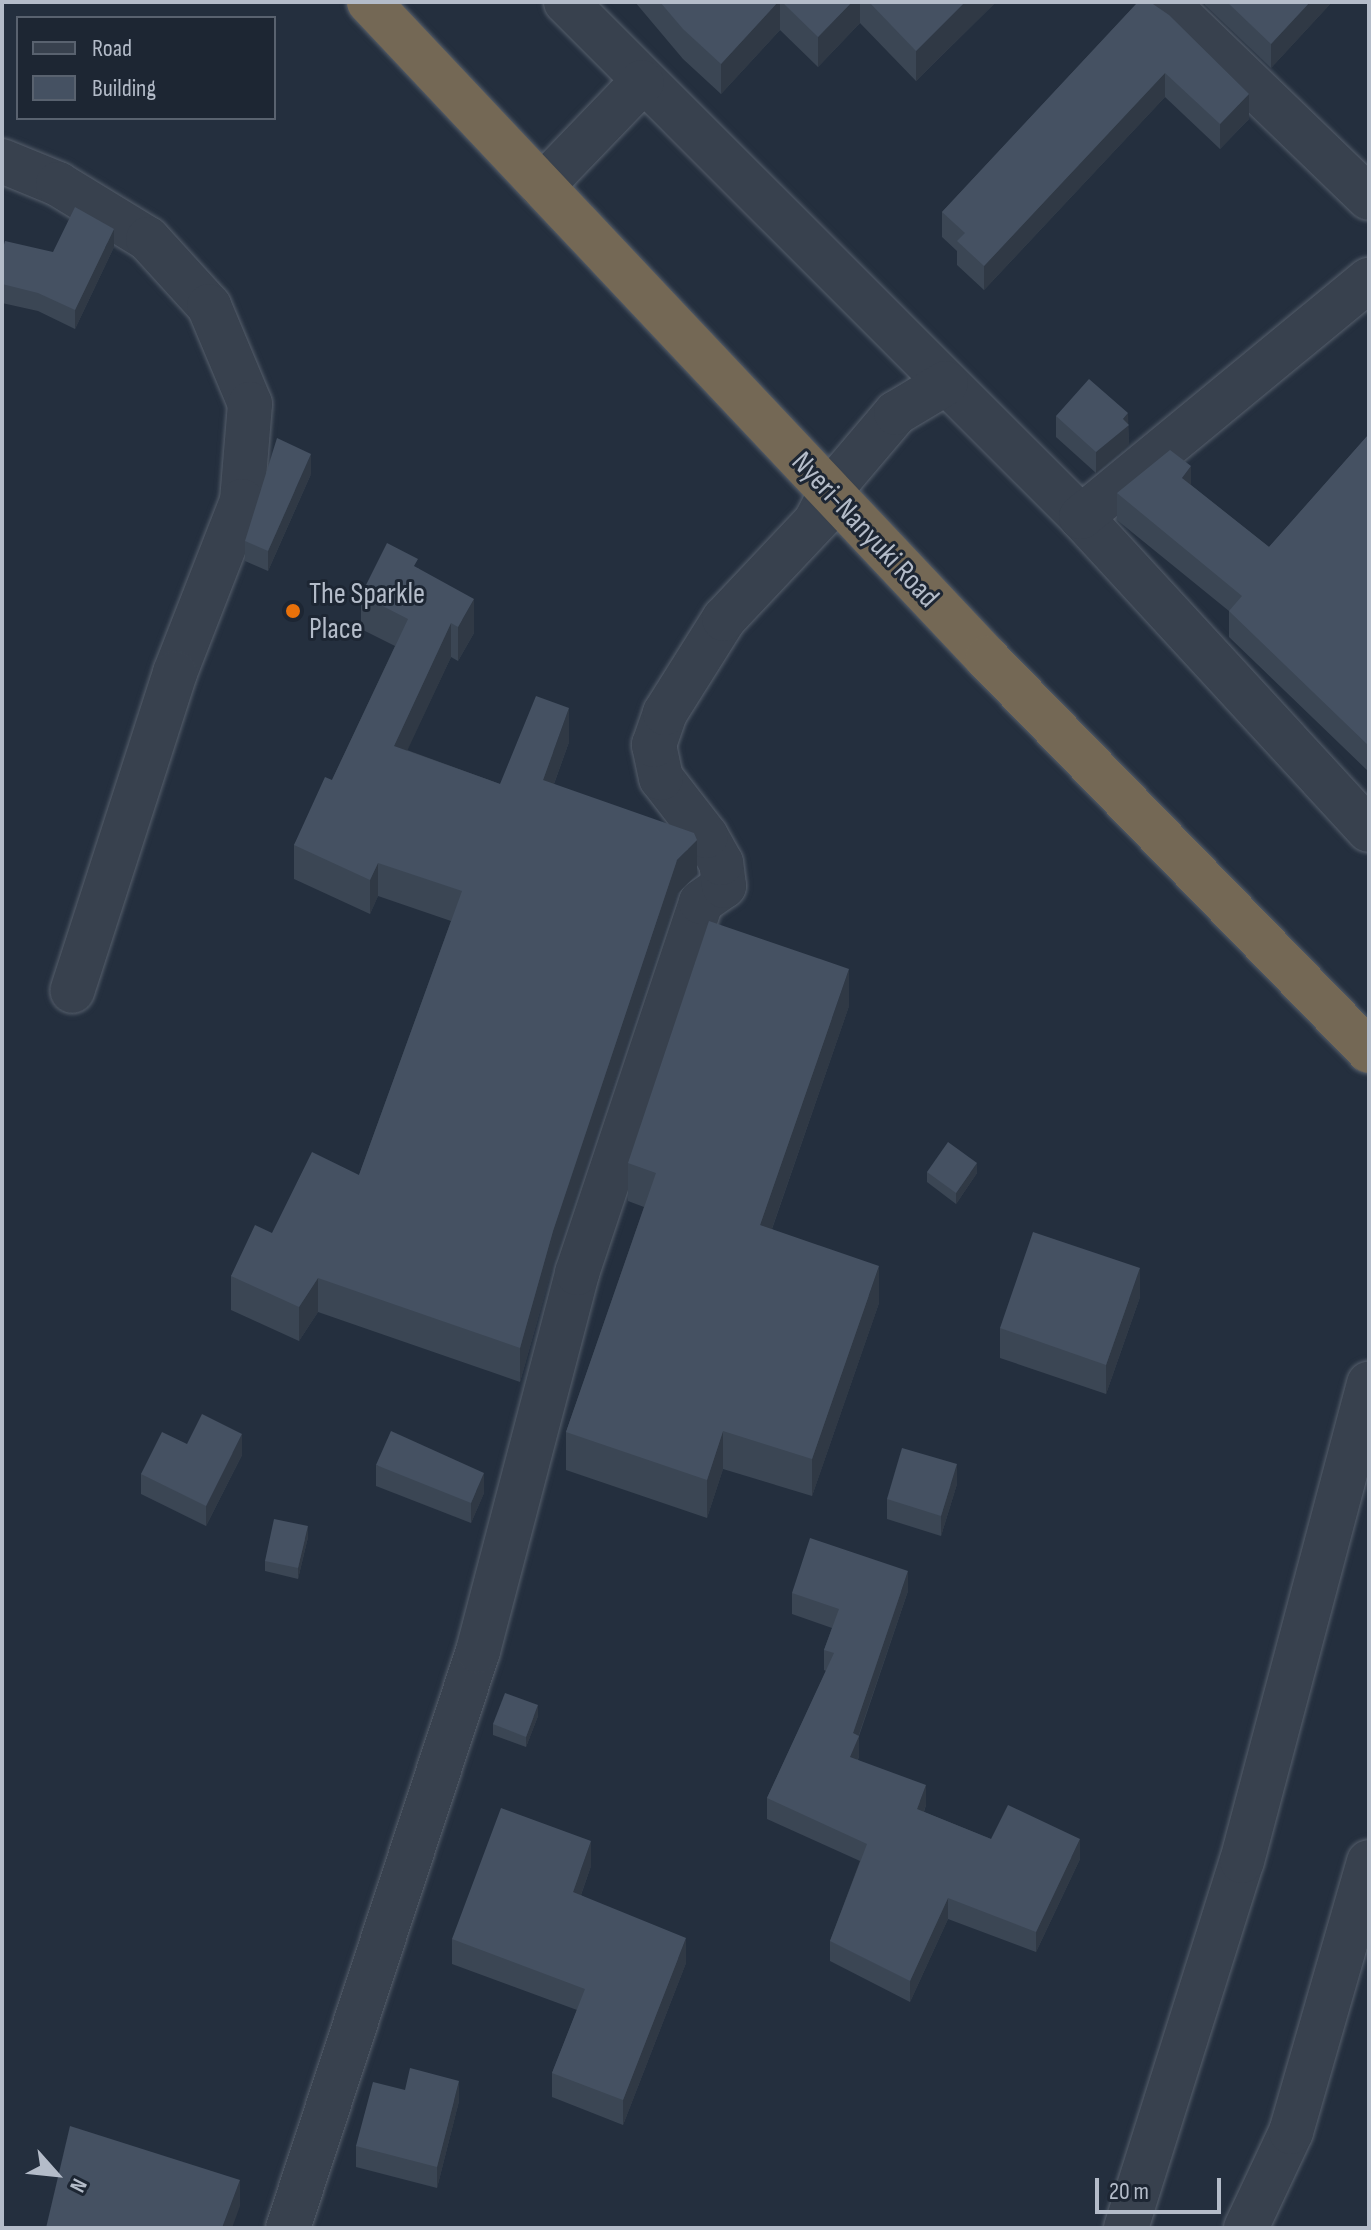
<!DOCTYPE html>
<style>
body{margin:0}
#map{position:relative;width:1371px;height:2230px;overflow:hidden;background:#242f3e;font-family:"Sofia Sans Condensed",sans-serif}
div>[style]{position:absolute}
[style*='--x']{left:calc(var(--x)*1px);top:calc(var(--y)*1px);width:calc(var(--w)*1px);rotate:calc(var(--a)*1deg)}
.roads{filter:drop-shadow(0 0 2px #565f6c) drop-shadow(0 0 2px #565f6c)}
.street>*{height:44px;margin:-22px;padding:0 22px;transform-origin:22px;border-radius:22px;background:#38414e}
.highway>*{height:44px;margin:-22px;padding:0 22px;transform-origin:22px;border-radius:22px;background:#746855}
.wall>*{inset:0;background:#3b4654}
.shaded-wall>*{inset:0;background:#303945}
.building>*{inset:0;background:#455162}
.dots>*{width:22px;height:22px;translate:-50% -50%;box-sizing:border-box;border:4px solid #1d2633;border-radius:50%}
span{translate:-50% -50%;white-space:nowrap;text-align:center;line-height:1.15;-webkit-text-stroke:6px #1d2633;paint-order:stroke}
.street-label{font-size:30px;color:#b4bcc9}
.poi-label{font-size:30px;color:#b4bcc9}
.left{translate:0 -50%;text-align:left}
.frame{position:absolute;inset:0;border:4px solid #b4bcc9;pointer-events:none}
.legend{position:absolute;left:16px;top:16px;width:260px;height:104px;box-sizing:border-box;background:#1d2633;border:2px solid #59626f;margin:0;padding:10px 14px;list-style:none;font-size:24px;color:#b4bcc9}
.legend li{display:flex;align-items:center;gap:16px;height:40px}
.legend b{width:40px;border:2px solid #59626f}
.north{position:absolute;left:16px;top:2134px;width:80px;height:80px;-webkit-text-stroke:6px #1d2633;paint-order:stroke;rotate:117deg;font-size:22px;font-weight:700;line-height:32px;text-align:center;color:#b4bcc9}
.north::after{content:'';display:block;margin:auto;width:28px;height:36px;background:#b4bcc9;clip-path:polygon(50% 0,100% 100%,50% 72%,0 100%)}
.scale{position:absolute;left:1095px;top:2178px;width:126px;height:36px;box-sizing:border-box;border:4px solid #b4bcc9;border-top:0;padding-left:10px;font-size:24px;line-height:28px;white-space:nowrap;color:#b4bcc9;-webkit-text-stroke:6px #1d2633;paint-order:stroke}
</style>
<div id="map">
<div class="roads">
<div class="street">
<div style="--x:566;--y:2;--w:728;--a:45"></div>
<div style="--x:1081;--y:517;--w:425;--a:47.4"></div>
<div style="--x:1166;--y:2;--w:282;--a:44"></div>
<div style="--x:2;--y:161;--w:61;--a:22.3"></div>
<div style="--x:58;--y:184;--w:105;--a:31.4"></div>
<div style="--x:148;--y:239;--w:91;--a:47.7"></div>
<div style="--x:209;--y:306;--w:106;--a:67.3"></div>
<div style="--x:250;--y:404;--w:97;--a:94.7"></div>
<div style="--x:242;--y:501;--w:185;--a:111.3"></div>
<div style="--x:175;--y:673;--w:334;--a:107.9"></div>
<div style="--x:542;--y:186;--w:144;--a:-46.1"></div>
<div style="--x:1081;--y:517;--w:373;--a:-39.5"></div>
<div style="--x:817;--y:519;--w:37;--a:-63"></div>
<div style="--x:834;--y:486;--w:96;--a:-49.7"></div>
<div style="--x:896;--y:413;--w:58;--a:-31"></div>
<div style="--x:288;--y:2228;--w:607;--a:-71.77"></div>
<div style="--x:478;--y:1651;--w:391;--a:-75.3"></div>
<div style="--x:577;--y:1273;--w:391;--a:-71.5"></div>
<div style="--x:701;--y:902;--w:28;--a:-35"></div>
<div style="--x:724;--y:886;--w:23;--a:-97"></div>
<div style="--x:721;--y:863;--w:31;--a:-119"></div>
<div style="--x:706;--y:836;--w:73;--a:-127.8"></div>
<div style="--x:661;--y:778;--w:34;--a:-102"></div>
<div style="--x:654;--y:745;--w:34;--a:-71"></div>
<div style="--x:665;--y:713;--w:111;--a:-57.9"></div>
<div style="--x:724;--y:619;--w:163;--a:-46.7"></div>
<div style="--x:1126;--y:2228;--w:385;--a:-72.5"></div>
<div style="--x:1242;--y:1861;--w:494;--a:-75.1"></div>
<div style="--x:1246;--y:2228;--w:106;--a:-64.9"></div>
<div style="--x:1291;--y:2132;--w:281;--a:-73.9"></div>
</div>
<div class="highway">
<div style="--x:369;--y:2;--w:901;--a:46.71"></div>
<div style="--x:987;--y:658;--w:548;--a:45.81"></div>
</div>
</div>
<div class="wall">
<div style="clip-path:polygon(635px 2px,996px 2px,916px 81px,860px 23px,818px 67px,780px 30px,721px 94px,683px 59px)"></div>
<div style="clip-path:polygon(1138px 2px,1249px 119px,1220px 149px,1165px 97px,984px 290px,957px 265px,957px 251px,942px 237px,942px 212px)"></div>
<div style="clip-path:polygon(1205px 2px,1332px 2px,1271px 68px,1205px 5px)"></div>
<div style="clip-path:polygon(114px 247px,75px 329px,38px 311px,2px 303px,2px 252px,53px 252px)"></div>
<div style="clip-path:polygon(1056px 416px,1128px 424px,1129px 445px,1096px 473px,1056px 437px)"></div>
<div style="clip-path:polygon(1369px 434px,1369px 772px,1229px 637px,1229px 611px,1117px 520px,1117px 493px,1191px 485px,1269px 547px)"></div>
<div style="clip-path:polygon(311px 474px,268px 571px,245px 561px,245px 541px)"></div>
<div style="clip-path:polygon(418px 568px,474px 633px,458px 661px,451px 657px,407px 750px,500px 784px,569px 742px,554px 784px,697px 874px,677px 894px,553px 1265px,520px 1382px,318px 1312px,299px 1341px,231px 1310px,231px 1276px,272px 1233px,359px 1175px,451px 921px,378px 896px,370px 914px,294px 879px,294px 845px,332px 780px,395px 646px,361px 629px,361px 595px)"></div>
<div style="clip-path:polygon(849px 1006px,772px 1229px,879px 1303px,812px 1496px,723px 1469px,707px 1518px,566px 1470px,566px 1432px,644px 1207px,628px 1201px,628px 1163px)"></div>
<div style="clip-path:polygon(927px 1172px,977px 1173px,956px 1204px,927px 1182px)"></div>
<div style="clip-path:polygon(1140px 1297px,1106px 1394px,1000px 1358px,1000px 1328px)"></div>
<div style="clip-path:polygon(187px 1444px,242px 1455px,206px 1526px,141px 1494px,141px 1474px)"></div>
<div style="clip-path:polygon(376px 1465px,484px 1493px,471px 1523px,376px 1486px)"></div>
<div style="clip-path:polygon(957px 1484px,941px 1536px,887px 1519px,887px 1499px)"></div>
<div style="clip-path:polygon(308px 1537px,298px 1579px,265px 1571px,265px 1561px)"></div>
<div style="clip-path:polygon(908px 1591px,859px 1736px,859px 1756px,858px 1760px,926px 1805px,924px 1812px,991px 1839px,1080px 1859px,1036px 1952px,948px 1919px,910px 2002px,830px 1961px,830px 1941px,860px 1861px,767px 1819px,767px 1798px,826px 1671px,824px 1670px,824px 1650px,832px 1628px,792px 1614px,792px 1593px)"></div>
<div style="clip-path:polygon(538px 1716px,526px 1747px,493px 1735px,493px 1724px)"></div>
<div style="clip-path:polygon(591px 1866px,581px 1895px,686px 1963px,623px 2125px,552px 2097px,552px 2073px,577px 2010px,452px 1964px,452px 1939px)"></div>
<div style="clip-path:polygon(405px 2090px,459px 2101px,437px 2188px,356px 2167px,356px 2146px)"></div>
</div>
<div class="shaded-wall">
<div style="clip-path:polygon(778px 2px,780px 2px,780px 30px,721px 94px,721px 64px)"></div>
<div style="clip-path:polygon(852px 2px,860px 2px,860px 23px,818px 67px,818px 37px)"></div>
<div style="clip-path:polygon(965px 2px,996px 2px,916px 81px,916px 51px)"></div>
<div style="clip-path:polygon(1310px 2px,1332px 2px,1271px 68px,1271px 44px)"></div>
<div style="clip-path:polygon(1165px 73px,1165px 97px,984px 290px,984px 266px)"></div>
<div style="clip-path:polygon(1249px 94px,1249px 119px,1220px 149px,1220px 124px)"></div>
<div style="clip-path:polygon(114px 229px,114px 247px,75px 329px,75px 310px)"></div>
<div style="clip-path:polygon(1128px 413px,1129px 445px,1096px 473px,1096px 452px)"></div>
<div style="clip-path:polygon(311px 454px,311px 474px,268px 571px,268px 551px)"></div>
<div style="clip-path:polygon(1191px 466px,1191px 492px,1182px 478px)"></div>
<div style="clip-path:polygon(474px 599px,474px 633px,458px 661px,458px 627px)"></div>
<div style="clip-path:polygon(451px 623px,451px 657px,394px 779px,394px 746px)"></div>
<div style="clip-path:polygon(569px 708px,569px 742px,543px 814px,543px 780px)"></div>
<div style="clip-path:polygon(697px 840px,697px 874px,677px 894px,553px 1265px,520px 1382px,520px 1348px,553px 1231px,677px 860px)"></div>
<div style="clip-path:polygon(378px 863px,378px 896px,370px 914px,370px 880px)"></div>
<div style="clip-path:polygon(849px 969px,849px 1006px,760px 1263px,760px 1225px)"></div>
<div style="clip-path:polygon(977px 1163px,977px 1173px,956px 1204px,956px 1193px)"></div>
<div style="clip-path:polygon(879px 1266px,879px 1303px,812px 1496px,812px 1459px)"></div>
<div style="clip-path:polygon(1140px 1268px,1140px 1297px,1106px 1394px,1106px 1365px)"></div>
<div style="clip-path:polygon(318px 1278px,318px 1312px,299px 1341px,299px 1307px)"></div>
<div style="clip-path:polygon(723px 1431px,723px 1469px,707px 1518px,707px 1480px)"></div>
<div style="clip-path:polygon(242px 1434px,242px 1455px,206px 1526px,206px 1506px)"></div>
<div style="clip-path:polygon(957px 1464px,957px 1484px,941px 1536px,941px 1516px)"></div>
<div style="clip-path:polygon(484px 1473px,484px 1493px,471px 1523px,471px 1503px)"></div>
<div style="clip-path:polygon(308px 1526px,308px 1537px,298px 1579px,298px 1568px)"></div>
<div style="clip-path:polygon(908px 1571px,908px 1591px,856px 1743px,859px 1736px,859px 1756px,850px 1777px,850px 1757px,853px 1733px)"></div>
<div style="clip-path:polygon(538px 1705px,538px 1716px,526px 1747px,526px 1737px)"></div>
<div style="clip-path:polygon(926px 1785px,926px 1805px,917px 1830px,917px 1809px)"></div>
<div style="clip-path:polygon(1080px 1839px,1080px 1859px,1036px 1952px,1036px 1932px)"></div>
<div style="clip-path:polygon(591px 1841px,591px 1866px,573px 1917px,573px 1892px)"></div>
<div style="clip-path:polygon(948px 1898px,948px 1919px,910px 2002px,910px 1981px)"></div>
<div style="clip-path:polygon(686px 1938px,686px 1963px,623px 2125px,623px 2100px)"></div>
<div style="clip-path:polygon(459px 2081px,459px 2101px,437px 2188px,437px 2167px)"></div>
<div style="clip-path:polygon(240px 2180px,240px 2206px,232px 2228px,222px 2228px)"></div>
</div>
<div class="building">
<div style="clip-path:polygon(660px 2px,778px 2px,721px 64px,683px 29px)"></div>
<div style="clip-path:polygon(782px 2px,852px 2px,818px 37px)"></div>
<div style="clip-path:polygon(869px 2px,965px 2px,916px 51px)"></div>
<div style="clip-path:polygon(1138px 2px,1150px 2px,1169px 15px,1249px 94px,1220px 124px,1165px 73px,984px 266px,957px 241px,965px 233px,942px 212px)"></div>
<div style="clip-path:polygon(1227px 2px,1310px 2px,1271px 44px)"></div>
<div style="clip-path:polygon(75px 207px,114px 229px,75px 310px,38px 293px,2px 284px,2px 252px,5px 241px,53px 252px)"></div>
<div style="clip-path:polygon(1089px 379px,1128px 413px,1123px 419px,1129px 425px,1096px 452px,1056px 416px)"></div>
<div style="clip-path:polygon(1369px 434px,1369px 746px,1229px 611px,1242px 596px,1117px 493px,1170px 450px,1191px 466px,1182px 478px,1269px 547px)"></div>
<div style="clip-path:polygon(277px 438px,311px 454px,268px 551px,245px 541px)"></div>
<div style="clip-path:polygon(387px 543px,418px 559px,414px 566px,474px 599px,458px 627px,451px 623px,394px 746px,500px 784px,536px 696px,569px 708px,543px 780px,694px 833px,697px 840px,677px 860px,553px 1231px,520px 1348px,318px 1278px,299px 1307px,231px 1276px,255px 1225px,272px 1233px,312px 1152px,359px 1175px,462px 891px,378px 863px,370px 880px,294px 845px,325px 777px,332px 780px,408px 619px,361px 595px)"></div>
<div style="clip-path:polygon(709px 921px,849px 969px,760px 1225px,879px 1266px,812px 1459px,723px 1431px,707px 1480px,566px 1432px,656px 1173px,628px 1163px)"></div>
<div style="clip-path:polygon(948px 1142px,977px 1163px,956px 1193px,927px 1172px)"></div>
<div style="clip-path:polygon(1033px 1232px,1140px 1268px,1106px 1365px,1000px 1328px)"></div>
<div style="clip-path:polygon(202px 1414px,242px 1434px,206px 1506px,141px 1474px,162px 1432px,187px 1444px)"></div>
<div style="clip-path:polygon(391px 1431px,484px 1473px,471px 1503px,376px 1465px)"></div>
<div style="clip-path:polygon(902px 1448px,957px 1464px,941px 1516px,887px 1499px)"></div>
<div style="clip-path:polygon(274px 1519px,308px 1526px,298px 1568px,265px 1561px)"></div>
<div style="clip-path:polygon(810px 1538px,908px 1571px,853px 1733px,859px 1736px,850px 1757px,926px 1785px,917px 1809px,991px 1839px,1008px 1805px,1080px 1839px,1036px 1932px,948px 1898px,910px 1981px,830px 1941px,867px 1844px,767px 1798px,834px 1653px,824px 1650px,839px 1609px,792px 1593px)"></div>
<div style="clip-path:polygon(505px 1693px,538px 1705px,526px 1737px,493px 1724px)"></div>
<div style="clip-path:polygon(501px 1808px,591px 1841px,573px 1892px,686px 1938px,623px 2100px,552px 2073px,585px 1989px,452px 1939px)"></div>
<div style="clip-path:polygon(410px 2068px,459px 2081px,437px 2167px,356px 2146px,373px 2082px,405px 2090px)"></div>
<div style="clip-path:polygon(70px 2126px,240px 2180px,222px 2228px,46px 2228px)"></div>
</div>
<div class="dots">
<div style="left:293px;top:611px;background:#e8710a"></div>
</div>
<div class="street-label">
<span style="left:865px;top:530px;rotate:47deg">Nyeri-Nanyuki Road</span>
</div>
<div class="poi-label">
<span class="left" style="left:309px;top:611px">The Sparkle<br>Place</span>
</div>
<div class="frame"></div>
<ul class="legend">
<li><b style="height:10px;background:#38414e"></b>Road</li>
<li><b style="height:22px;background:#455162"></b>Building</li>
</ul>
<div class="north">N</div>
<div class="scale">20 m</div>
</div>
